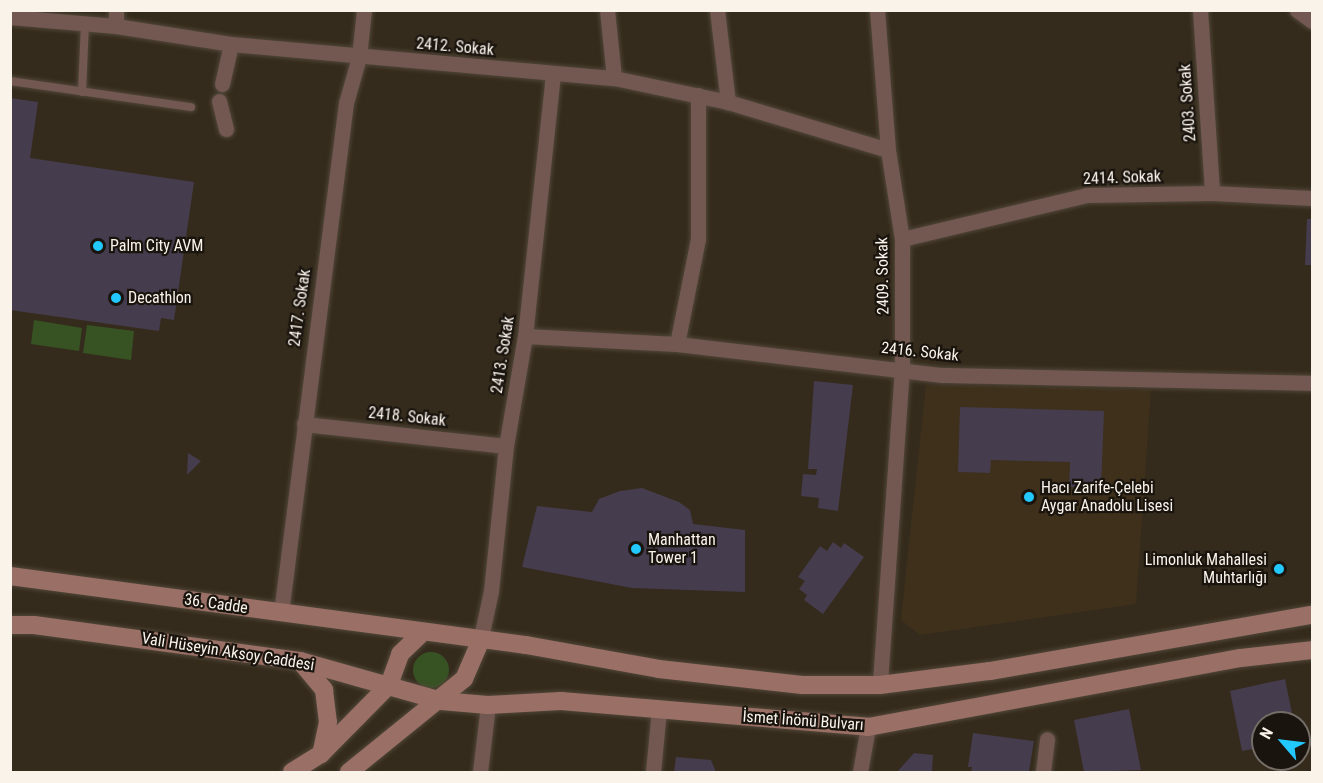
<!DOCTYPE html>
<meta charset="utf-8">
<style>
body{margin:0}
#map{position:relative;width:1323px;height:783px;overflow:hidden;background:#352b1c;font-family:"Roboto Condensed",sans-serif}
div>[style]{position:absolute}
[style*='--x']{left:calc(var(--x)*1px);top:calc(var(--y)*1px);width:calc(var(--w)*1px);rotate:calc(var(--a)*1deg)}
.built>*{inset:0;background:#3e301b}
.green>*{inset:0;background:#375323}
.round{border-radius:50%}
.building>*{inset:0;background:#453c4d}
.roads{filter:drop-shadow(0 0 2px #514739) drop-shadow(0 0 2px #514739)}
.lane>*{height:8px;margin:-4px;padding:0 4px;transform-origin:4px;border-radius:4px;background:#735852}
.street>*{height:15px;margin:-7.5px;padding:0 7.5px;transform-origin:7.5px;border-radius:7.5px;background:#735852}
.secondary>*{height:18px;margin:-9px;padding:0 9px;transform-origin:9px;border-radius:9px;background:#9a7066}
.dots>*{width:16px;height:16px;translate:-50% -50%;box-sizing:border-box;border:3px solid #19140e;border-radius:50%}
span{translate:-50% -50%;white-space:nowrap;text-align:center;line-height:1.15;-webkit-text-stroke:4.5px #19140e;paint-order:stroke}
.street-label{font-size:16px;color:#faf3ea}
.poi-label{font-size:16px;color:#faf3ea}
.left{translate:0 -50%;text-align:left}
.right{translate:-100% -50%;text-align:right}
.frame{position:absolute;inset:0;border:12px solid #faf3ea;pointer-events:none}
.north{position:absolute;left:1251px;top:711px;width:60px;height:60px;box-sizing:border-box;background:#19140e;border:2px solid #736d66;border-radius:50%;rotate:298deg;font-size:16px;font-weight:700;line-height:24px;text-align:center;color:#faf3ea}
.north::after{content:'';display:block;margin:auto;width:21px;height:27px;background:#23c9fe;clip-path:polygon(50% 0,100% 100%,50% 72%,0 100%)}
</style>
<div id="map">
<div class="built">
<div style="clip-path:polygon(926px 385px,1151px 390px,1136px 604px,920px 635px,901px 620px)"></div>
</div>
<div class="green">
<div style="clip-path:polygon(34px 320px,82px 328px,79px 351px,31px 344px)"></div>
<div style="clip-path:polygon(87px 325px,134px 331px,131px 360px,83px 353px)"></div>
<div class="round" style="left:413px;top:652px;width:36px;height:36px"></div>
</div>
<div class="building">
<div style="clip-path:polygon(10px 98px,38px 102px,30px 158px,194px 182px,174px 320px,161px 318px,159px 331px,10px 310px)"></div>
<div style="clip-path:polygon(1307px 219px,1312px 219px,1312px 265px,1305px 265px)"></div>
<div style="clip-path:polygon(814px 381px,853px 385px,838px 511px,818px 508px,819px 498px,801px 496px,803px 474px,816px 475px,817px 469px,808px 469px)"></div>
<div style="clip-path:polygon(960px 407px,1104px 411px,1101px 488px,1069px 487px,1070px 462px,991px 460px,990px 473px,958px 472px)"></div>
<div style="clip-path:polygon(188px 453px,201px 461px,187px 475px)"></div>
<div style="clip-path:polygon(642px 488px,679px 502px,690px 510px,693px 524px,745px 530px,745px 592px,632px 588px,522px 567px,537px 506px,592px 512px,599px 499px,620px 491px)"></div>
<div style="clip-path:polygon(833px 542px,841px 548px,844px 543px,864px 557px,823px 614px,804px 600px,807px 595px,799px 589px,805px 581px,798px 577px,820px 546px,827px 551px)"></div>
<div style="clip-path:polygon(1285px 679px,1294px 723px,1263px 723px,1263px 747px,1242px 751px,1230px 691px)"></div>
<div style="clip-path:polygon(1129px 709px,1141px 770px,1084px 772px,1074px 720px)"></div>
<div style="clip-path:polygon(973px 733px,1034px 741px,1029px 772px,971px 772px,972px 767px,968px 767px)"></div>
<div style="clip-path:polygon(914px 753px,933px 755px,932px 772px,897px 772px)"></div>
<div style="clip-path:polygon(676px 757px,711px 760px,716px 772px,674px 772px)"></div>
</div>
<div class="roads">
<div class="lane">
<div style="--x:10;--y:81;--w:183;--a:8.2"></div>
<div style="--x:82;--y:92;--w:68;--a:-87.5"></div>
</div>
<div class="street">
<div style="--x:607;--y:10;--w:68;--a:84.1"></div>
<div style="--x:717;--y:10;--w:93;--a:83.2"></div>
<div style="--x:877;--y:10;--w:140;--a:85.5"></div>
<div style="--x:888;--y:150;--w:90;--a:81.1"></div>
<div style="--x:902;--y:239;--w:129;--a:90"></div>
<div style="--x:902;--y:368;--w:318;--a:94"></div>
<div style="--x:1200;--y:10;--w:183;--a:86.2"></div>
<div style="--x:1297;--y:10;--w:19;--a:36"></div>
<div style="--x:10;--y:17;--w:106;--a:4.9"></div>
<div style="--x:116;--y:26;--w:116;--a:8.9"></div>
<div style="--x:231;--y:44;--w:385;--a:5.1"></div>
<div style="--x:614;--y:78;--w:116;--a:11.9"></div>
<div style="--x:728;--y:102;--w:167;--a:16.7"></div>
<div style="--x:116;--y:26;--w:16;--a:-90"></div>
<div style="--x:222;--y:84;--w:41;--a:-77.3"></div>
<div style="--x:219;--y:101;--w:29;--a:76"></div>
<div style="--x:902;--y:239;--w:189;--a:-13.4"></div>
<div style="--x:1086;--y:195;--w:126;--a:-0.9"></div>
<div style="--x:1212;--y:193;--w:100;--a:2.9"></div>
<div style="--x:525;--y:336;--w:152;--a:3"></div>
<div style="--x:677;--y:344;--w:267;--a:6.7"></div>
<div style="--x:942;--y:375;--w:370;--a:1.2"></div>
<div style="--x:677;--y:344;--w:107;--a:-78.7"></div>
<div style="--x:698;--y:239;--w:144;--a:-90"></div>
<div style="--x:304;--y:424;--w:203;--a:6.2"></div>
<div style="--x:281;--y:613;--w:514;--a:-82.74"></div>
<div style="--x:346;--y:103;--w:48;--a:-74.2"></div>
<div style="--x:359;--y:57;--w:47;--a:-83.9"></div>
<div style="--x:480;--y:642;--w:52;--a:-77.8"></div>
<div style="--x:491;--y:591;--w:146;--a:-84.1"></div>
<div style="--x:506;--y:446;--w:112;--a:-80.2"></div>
<div style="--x:525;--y:336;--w:263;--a:-83.9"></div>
<div style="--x:480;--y:772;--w:67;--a:-83.2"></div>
<div style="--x:653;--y:772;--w:62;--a:-84.5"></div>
<div style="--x:860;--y:772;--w:46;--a:-79.9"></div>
<div style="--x:1043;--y:772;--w:33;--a:-83"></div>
</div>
<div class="secondary">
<div style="--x:10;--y:576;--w:521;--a:7.62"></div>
<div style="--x:526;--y:645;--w:135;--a:10.2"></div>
<div style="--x:659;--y:669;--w:144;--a:6.4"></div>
<div style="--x:802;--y:685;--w:78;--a:0"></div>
<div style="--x:880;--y:685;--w:111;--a:-7.3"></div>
<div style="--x:990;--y:671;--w:327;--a:-9.9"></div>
<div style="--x:10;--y:625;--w:24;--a:0"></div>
<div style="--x:34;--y:625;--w:268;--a:7.7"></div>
<div style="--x:300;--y:661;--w:147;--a:15.8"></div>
<div style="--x:441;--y:701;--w:47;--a:4.9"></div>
<div style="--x:488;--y:705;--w:73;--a:-3.1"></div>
<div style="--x:561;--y:701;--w:308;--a:4.8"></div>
<div style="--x:868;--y:727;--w:379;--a:-10.5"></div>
<div style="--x:1241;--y:658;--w:71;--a:-6.4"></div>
<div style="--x:300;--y:661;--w:38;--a:50"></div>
<div style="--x:324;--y:690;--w:32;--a:83"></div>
<div style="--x:328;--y:722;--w:33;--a:102"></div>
<div style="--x:292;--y:772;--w:34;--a:-32"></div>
<div style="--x:321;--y:754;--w:97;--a:-45.4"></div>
<div style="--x:389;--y:685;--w:33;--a:-70"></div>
<div style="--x:400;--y:654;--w:30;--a:-44"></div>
<div style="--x:349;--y:772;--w:148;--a:-39"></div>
<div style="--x:464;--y:679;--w:40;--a:-66.6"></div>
</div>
</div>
<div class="dots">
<div style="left:98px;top:246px;background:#23c9fe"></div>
<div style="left:116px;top:298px;background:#23c9fe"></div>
<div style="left:1029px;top:497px;background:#23c9fe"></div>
<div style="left:636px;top:549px;background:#23c9fe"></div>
<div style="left:1279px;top:569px;background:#23c9fe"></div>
</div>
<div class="street-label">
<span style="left:455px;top:47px;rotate:5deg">2412. Sokak</span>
<span style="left:1188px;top:103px;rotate:-94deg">2403. Sokak</span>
<span style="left:1122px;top:178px;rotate:-2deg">2414. Sokak</span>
<span style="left:883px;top:276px;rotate:-91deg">2409. Sokak</span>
<span style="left:300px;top:308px;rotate:-82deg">2417. Sokak</span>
<span style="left:920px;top:352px;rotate:6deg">2416. Sokak</span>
<span style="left:503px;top:355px;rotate:-81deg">2413. Sokak</span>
<span style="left:407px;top:417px;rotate:6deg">2418. Sokak</span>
<span style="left:216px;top:604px;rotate:8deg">36. Cadde</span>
<span style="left:228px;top:652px;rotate:9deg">Vali Hüseyin Aksoy Caddesi</span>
<span style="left:803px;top:721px;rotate:4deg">İsmet İnönü Bulvarı</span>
</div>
<div class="poi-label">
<span class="left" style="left:110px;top:246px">Palm City AVM</span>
<span class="left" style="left:128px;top:298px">Decathlon</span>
<span class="left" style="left:1041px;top:497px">Hacı Zarife-Çelebi<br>Aygar Anadolu Lisesi</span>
<span class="left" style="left:648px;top:549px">Manhattan<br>Tower 1</span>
<span class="right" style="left:1267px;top:569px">Limonluk Mahallesi<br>Muhtarlığı</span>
</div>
<div class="frame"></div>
<div class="north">N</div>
</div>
